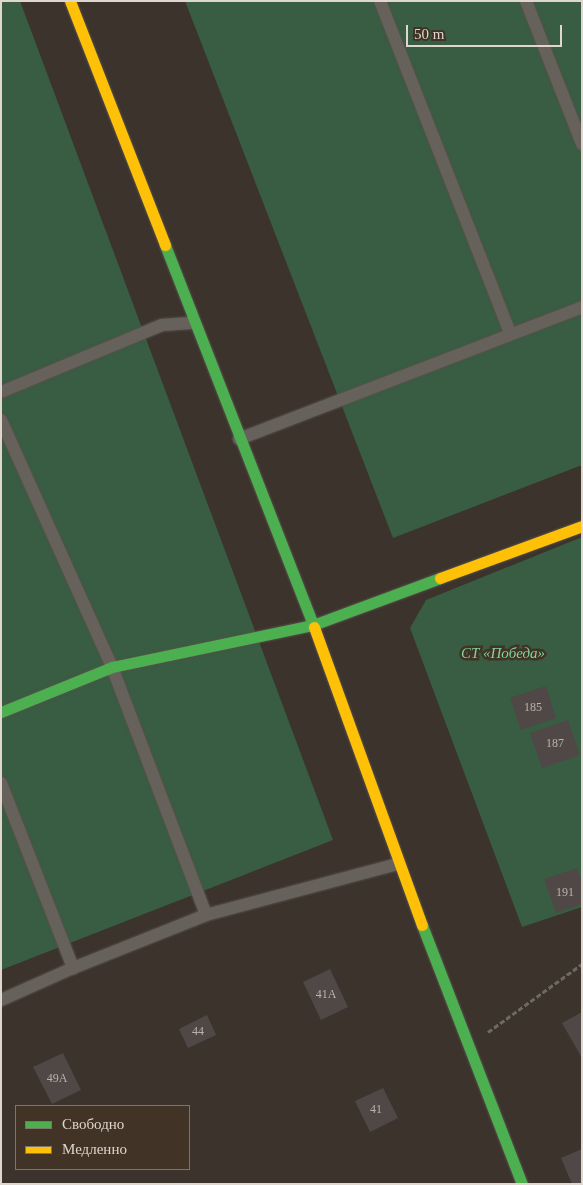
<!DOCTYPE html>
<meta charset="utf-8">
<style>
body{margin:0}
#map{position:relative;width:583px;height:1185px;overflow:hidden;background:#3b332c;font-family:"Times New Roman",serif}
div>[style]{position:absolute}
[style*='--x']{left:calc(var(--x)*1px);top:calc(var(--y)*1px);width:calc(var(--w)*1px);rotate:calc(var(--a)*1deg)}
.green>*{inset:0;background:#385d42}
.building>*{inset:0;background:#504847}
.path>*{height:3px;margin-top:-1.5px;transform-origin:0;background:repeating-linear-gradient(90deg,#6e6963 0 5px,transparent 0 7.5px)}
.roads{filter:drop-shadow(0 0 1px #57504a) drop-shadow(0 0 1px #57504a)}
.lane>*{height:12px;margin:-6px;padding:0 6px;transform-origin:6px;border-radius:6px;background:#67615c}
.fast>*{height:11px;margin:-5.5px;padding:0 5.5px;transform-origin:5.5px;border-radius:5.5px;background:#4caf50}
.slow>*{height:11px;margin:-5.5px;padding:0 5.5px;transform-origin:5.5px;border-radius:5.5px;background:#ffc107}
span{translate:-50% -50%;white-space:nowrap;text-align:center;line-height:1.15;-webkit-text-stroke:5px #413326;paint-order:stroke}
.number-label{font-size:12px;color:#bbb2ac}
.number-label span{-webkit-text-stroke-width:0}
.park-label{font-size:15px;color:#7fd79d;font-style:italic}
.frame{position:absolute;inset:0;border:2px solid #dfd6ce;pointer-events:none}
.legend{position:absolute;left:15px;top:1105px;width:175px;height:65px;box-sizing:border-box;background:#413326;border:1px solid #807469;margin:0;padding:6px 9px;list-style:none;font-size:15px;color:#dfd6ce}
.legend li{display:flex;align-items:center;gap:10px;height:25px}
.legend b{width:25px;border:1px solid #807469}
.scale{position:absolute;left:406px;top:25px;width:156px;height:22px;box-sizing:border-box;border:2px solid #dfd6ce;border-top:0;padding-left:6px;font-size:15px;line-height:18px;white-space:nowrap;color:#dfd6ce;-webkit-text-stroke:4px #413326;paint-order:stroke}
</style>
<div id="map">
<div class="green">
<div style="clip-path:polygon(1px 1px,20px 1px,333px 840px,1px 970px)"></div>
<div style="clip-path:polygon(185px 1px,582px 1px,582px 465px,393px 538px)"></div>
<div style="clip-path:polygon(582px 537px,582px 907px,522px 927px,410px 628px,426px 600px)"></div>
</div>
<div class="building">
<div style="clip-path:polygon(546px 686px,556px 718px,521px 730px,510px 698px)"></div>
<div style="clip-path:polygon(568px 720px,580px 755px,542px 768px,530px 733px)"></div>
<div style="clip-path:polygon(577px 868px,582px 882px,582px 904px,556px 913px,544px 879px)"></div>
<div style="clip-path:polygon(330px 969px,348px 1007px,321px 1020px,303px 982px)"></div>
<div style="clip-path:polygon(582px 1012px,582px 1058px,562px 1023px)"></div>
<div style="clip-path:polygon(207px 1015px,216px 1035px,188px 1048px,179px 1029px)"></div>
<div style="clip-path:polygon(63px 1053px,81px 1090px,52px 1104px,33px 1067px)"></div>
<div style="clip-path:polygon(383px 1088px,398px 1118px,370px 1132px,355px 1101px)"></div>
<div style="clip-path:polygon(582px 1149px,582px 1184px,572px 1184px,561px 1158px)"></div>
</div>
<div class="path">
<div style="--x:488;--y:1032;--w:116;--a:-35.9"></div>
</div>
<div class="roads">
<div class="lane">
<div style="--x:380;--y:1;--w:356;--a:68.6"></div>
<div style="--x:526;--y:1;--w:154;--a:68.6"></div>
<div style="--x:1;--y:392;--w:174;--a:-22.6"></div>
<div style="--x:162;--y:325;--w:32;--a:-4"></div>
<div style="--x:1;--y:420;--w:271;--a:65.8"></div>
<div style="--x:112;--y:667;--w:265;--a:69.2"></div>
<div style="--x:239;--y:439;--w:368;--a:-21"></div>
<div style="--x:1;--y:783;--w:199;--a:68.7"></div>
<div style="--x:1;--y:1000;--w:79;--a:-24"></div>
<div style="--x:73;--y:968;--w:143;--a:-21.7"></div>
<div style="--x:206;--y:915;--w:199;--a:-14.9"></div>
</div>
<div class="fast">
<div style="--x:165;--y:245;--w:410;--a:68.7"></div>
<div style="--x:1;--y:712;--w:120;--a:-22.1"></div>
<div style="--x:112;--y:667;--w:205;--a:-11.8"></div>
<div style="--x:313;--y:625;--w:135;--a:-20.3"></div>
<div style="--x:422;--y:925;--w:278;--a:68.9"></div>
</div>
<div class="slow">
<div style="--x:70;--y:1;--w:262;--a:68.7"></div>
<div style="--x:440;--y:578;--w:151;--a:-20.1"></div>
<div style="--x:314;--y:627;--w:317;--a:70.1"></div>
</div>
</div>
<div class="number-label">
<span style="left:533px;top:708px">185</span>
<span style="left:555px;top:744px">187</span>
<span style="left:565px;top:893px">191</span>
<span style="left:326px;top:995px">41А</span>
<span style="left:198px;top:1032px">44</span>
<span style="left:57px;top:1079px">49А</span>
<span style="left:376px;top:1110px">41</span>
</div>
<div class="park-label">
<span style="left:503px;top:654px">СТ «Победа»</span>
</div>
<div class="frame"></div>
<ul class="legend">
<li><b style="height:6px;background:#4caf50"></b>Свободно</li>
<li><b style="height:6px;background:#ffc107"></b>Медленно</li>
</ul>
<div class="scale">50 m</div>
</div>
